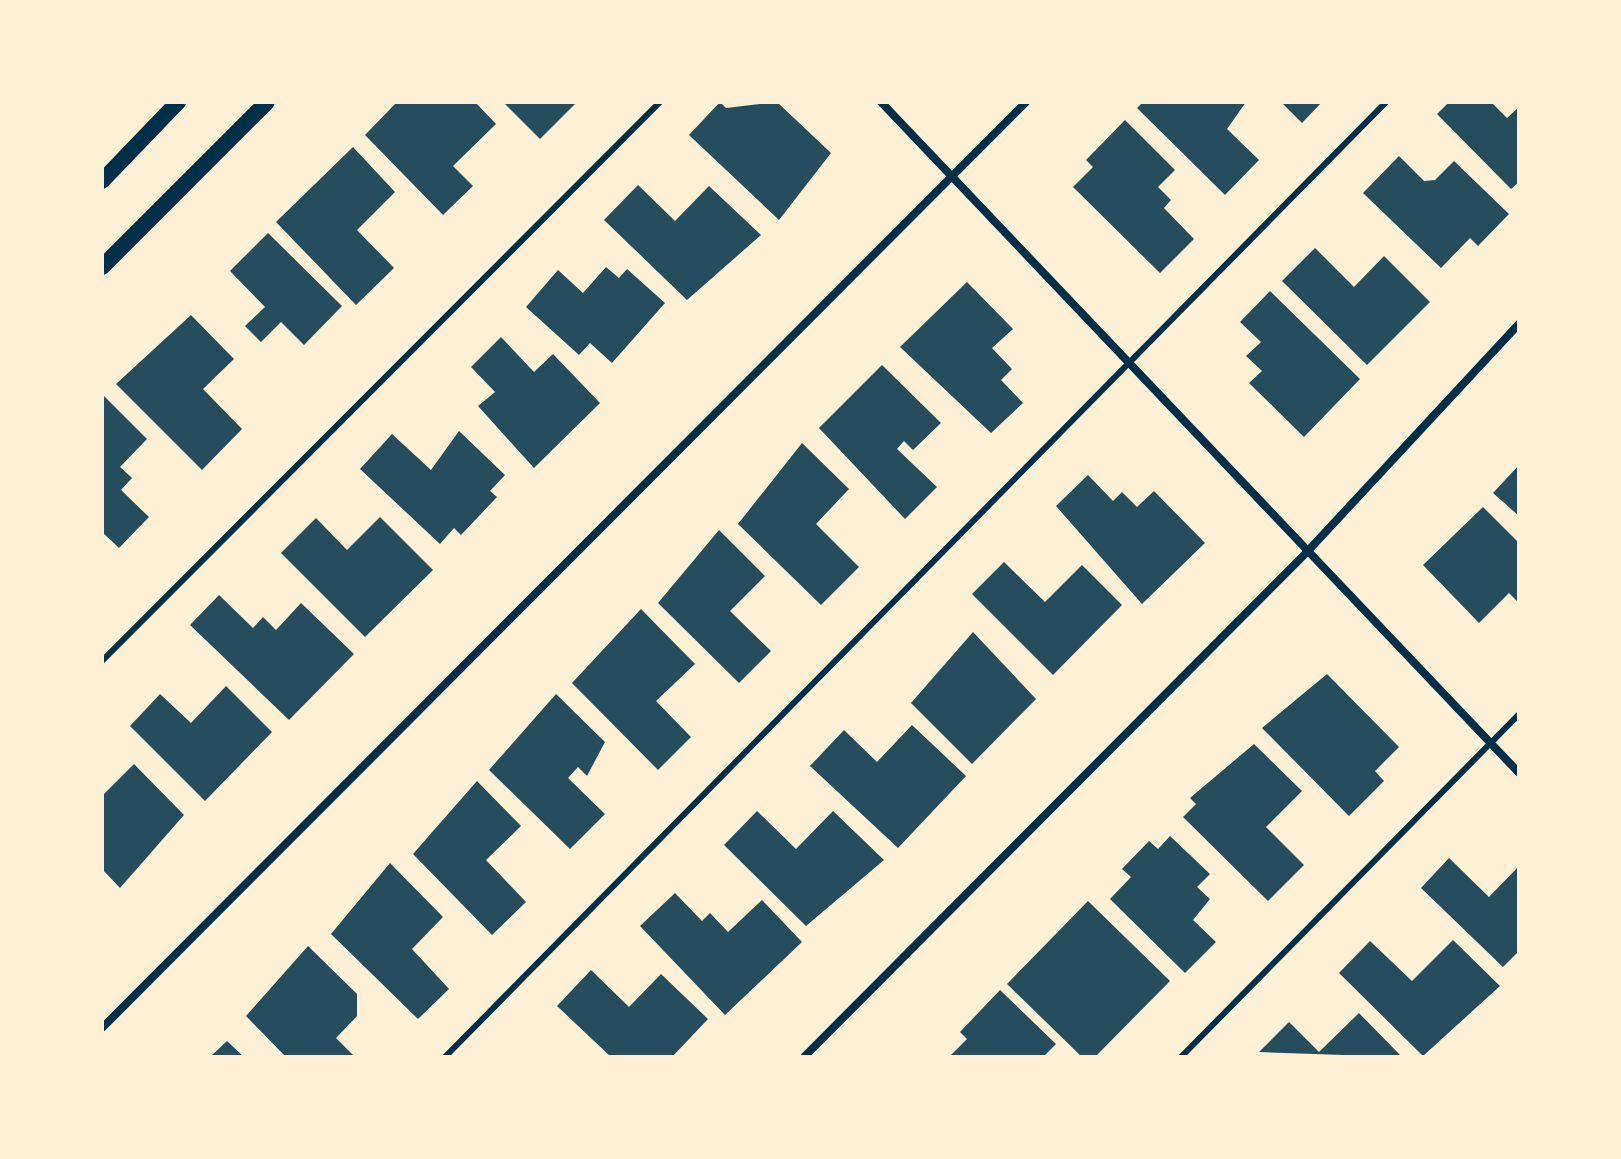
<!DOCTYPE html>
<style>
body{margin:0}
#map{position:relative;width:1621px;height:1159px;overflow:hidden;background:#fdf0d5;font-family:"Fira Sans",sans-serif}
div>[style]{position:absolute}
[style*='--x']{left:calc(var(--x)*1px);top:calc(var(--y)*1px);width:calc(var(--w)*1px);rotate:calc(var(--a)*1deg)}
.building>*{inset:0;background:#264d5e}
.service>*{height:6px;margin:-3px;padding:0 3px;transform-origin:3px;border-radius:3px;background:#003049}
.minor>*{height:8px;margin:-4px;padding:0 4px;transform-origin:4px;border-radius:4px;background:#003049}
.secondary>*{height:16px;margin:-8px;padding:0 8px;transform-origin:8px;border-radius:8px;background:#003049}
span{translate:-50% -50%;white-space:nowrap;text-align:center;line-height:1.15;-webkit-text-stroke:6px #fdf0d5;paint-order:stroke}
.frame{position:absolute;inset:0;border:104px solid #fdf0d5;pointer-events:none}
</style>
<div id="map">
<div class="building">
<div style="clip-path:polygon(397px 102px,475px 102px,496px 124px,453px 166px,473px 186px,443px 215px,365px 135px)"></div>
<div style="clip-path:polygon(503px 102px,577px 102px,540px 139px)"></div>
<div style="clip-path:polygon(720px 102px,726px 108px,777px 102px,831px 153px,779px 220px,689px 135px)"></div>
<div style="clip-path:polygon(1143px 102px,1246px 102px,1227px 129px,1259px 160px,1225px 195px,1137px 108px)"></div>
<div style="clip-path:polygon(1281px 102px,1322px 102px,1302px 123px)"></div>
<div style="clip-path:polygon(1449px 102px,1491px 102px,1507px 118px,1519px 107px,1519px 182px,1511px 189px,1437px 114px)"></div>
<div style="clip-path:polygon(1125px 120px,1175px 170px,1158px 187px,1171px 200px,1164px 208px,1194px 239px,1160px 273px,1073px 187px,1093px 167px,1086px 160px)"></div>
<div style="clip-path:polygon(353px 147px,395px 192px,357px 230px,394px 268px,356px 305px,276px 222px)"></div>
<div style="clip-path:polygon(1399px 156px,1424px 181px,1435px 180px,1454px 161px,1509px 214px,1478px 246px,1470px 238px,1441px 268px,1363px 193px)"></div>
<div style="clip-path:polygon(638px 185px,675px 221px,709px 186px,761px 235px,687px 300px,604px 220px)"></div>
<div style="clip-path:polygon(268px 233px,342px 306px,304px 345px,281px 322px,261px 342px,245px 326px,265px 307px,230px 271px)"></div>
<div style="clip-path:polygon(1315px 248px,1354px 287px,1384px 256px,1430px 302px,1367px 365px,1282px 281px)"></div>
<div style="clip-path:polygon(606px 267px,619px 278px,627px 269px,665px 303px,612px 363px,590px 343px,579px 355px,526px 307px,558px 270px,583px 293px)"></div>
<div style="clip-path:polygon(967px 282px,1013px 329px,992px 348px,1012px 369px,1001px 380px,1023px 403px,991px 433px,900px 347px)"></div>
<div style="clip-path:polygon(1270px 291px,1360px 379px,1304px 437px,1249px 383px,1262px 371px,1246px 356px,1261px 342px,1240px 322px)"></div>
<div style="clip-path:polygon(191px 315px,234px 359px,203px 389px,242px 429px,202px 470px,116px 384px)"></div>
<div style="clip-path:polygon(501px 337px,534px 372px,553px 354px,600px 403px,534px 468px,478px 406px,495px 392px,471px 367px)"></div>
<div style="clip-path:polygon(882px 365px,941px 423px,913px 450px,904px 441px,897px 449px,937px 487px,905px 519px,819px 428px)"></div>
<div style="clip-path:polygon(102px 394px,147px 439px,120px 467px,132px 478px,121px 490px,149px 517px,119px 548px,102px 532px)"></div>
<div style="clip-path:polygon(459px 431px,505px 475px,490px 491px,497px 497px,461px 535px,454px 528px,440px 544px,360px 469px,392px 434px,431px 470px)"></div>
<div style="clip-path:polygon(802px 443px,849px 489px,816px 524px,859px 567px,821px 605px,738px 524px)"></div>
<div style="clip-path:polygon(1519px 465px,1519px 516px,1493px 493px)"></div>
<div style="clip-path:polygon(1088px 475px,1113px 501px,1122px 492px,1137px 507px,1154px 491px,1205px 543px,1142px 604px,1056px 506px)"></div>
<div style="clip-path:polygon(1483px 507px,1519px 543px,1519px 603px,1509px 593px,1479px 623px,1423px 565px)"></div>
<div style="clip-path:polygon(380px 517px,433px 570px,365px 637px,281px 553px,316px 518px,347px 550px)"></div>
<div style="clip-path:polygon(719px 530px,765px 576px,730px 611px,771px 651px,739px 683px,658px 603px)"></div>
<div style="clip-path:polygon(1004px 562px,1045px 602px,1082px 565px,1122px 605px,1053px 675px,972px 594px)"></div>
<div style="clip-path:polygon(219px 595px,253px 628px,263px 617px,276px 630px,301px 603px,354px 654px,289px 720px,190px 625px)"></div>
<div style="clip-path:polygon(641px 609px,695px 664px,656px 701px,691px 737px,658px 770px,572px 683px)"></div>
<div style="clip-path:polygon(973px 632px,1036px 699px,972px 764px,911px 703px)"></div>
<div style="clip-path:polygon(1327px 674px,1399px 747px,1375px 771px,1384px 781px,1349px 816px,1262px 728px)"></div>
<div style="clip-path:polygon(226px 686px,272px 732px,205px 801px,130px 726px,160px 694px,191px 723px)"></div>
<div style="clip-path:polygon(556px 694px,605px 742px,587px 776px,578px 767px,568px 778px,605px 814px,570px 849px,489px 770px)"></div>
<div style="clip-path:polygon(912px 725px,966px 776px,898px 848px,810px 766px,844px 730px,877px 762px)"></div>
<div style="clip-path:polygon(1254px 744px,1302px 791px,1266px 827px,1304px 865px,1268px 901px,1183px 817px,1196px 804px,1190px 798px)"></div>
<div style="clip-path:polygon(134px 764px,184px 815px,120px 888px,102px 869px,102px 796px)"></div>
<div style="clip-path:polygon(477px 781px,521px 826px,486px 860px,526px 902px,492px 935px,413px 854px)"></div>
<div style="clip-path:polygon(757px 811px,796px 849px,833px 811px,884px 860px,806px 926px,724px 845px)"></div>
<div style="clip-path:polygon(1170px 836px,1210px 874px,1197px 887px,1210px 899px,1193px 920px,1216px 942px,1185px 973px,1110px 899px,1131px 877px,1122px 869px,1149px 841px,1158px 849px)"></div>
<div style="clip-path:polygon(1449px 858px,1489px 897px,1519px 866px,1519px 951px,1503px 967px,1421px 888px)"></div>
<div style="clip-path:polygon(390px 863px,443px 917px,412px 949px,449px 989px,418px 1019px,331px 934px)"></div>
<div style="clip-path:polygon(675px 893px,702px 921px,710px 913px,728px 932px,762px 900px,802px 942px,725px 1015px,640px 926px)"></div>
<div style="clip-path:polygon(1088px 901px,1170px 981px,1095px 1057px,1082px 1057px,1007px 984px)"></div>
<div style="clip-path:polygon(1453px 940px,1500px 986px,1423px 1056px,1339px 973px,1370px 941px,1412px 981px)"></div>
<div style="clip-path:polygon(308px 946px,357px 994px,357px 1016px,336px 1038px,355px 1057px,286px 1057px,246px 1016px)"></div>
<div style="clip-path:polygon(591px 970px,629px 1007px,661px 974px,708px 1019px,672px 1057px,611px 1057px,557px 1006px)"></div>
<div style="clip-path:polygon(1000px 990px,1056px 1044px,1043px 1057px,949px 1057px,967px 1039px,960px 1032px)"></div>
<div style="clip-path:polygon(1359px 1013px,1402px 1057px,1259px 1052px,1289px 1022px,1319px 1052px)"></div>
<div style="clip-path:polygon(227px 1041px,244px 1057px,210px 1057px)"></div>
</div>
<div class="service">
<div style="--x:102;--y:661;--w:790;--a:-45.05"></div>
<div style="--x:445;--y:1057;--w:1341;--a:-45.42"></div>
<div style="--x:1181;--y:1057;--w:482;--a:-45.4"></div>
</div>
<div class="minor">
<div style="--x:881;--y:102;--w:926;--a:46.44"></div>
<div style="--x:102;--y:1028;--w:1308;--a:-45.06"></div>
<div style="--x:804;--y:1057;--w:711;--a:-45.11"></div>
<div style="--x:1306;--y:553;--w:313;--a:-47.1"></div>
</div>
<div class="secondary">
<div style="--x:102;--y:181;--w:110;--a:-46.1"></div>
<div style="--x:102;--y:267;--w:233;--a:-45"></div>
</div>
<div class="frame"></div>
</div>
